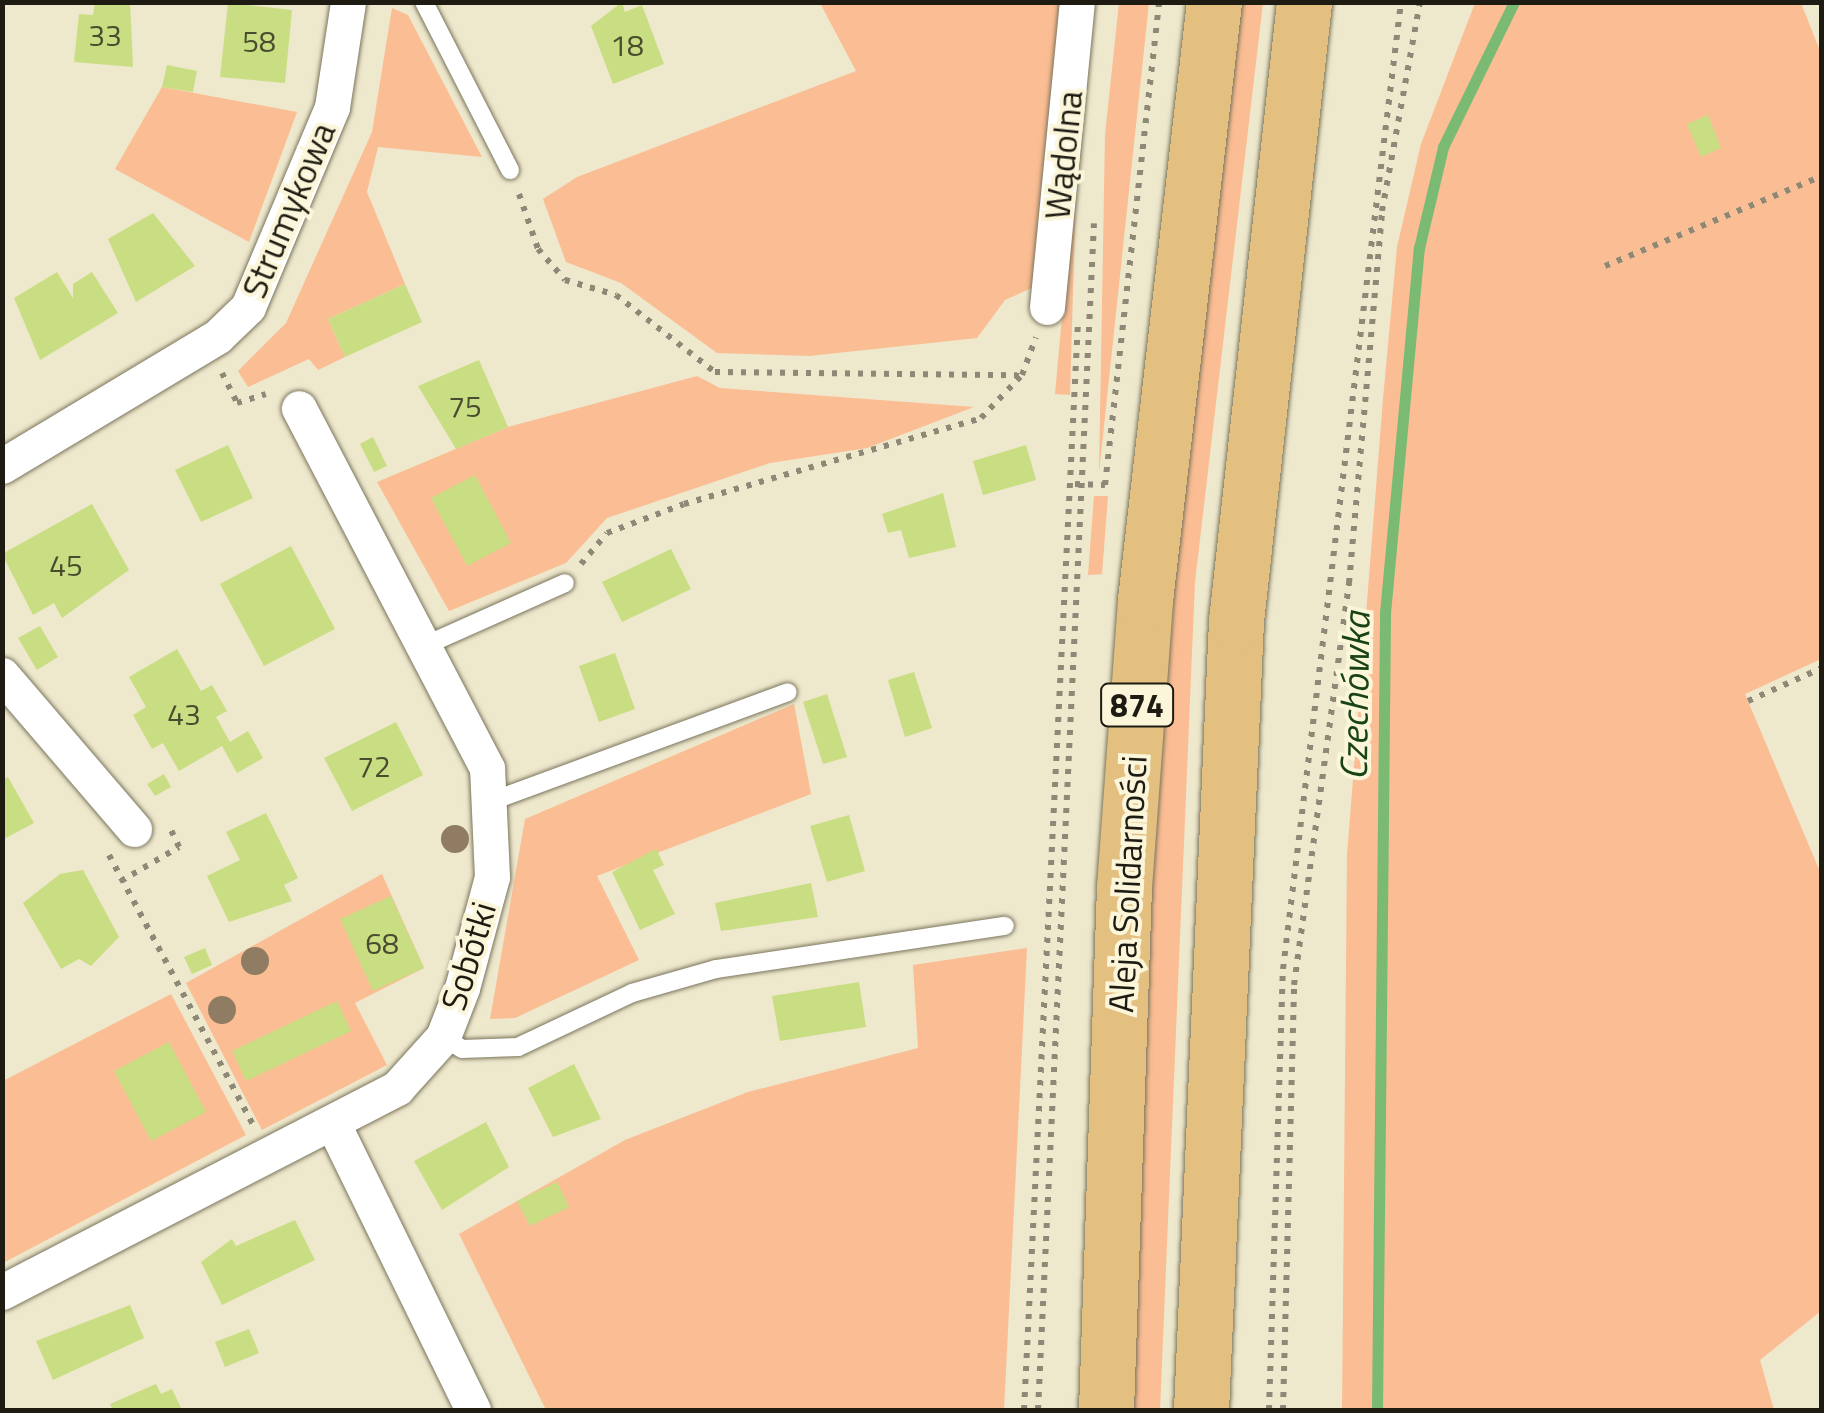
<!DOCTYPE html>
<meta charset="utf-8">
<style>
body{margin:0}
#map{position:relative;width:1824px;height:1413px;overflow:hidden;background:#eee8cd;font-family:"Titillium Web",sans-serif}
div>[style]{position:absolute}
[style*='--x']{left:calc(var(--x)*1px);top:calc(var(--y)*1px);width:calc(var(--w)*1px);rotate:calc(var(--a)*1deg)}
.green>*{inset:0;background:#fbbd93}
.stream>*{height:11px;margin:-5.5px;padding:0 5.5px;transform-origin:5.5px;border-radius:5.5px;background:#7bba73}
.building>*{inset:0;background:#c9de82}
.path>*{height:6px;margin-top:-3px;transform-origin:0;background:repeating-linear-gradient(90deg,#8d8976 0 5px,transparent 0 13px)}
.roads{filter:drop-shadow(0 0 2px #7a755c) drop-shadow(0 0 2px #7a755c)}
.lane>*{height:18px;margin:-9px;padding:0 9px;transform-origin:9px;border-radius:9px;background:#fff}
.street>*{height:35px;margin:-17.5px;padding:0 17.5px;transform-origin:17.5px;border-radius:17.5px;background:#fff}
.primary>*{height:55px;margin:-27.5px;padding:0 27.5px;transform-origin:27.5px;border-radius:27.5px;background:#e3bf80}
.trees>*{width:28px;height:28px;margin:-14px;border-radius:50%;background:#907c62}
span{translate:-50% -50%;white-space:nowrap;text-align:center;line-height:1.15;-webkit-text-stroke:8px #fbf6da;paint-order:stroke}
.number-label{font-size:30px;color:#494c2e}
.number-label span{-webkit-text-stroke-width:0}
.shield-label span{padding:2px 8px;background:#fbf6da;border:2px solid;border-radius:8px;-webkit-text-stroke-width:0}
.shield-label{font-size:32px;color:#1e1c12;font-weight:700}
.street-label{font-size:35px;color:#1e1c12}
.water-label{font-size:38px;color:#184313;font-style:italic}
.frame{position:absolute;inset:0;border:5px solid #1e1c12;pointer-events:none}
</style>
<div id="map">
<div class="green">
<div style="clip-path:polygon(820px 3px,1061px 3px,1036px 286px,1005px 300px,977px 338px,809px 356px,717px 353px,621px 283px,566px 262px,543px 199px,577px 177px,856px 71px)"></div>
<div style="clip-path:polygon(1119px 3px,1149px 3px,1099px 473px,1105px 135px)"></div>
<div style="clip-path:polygon(1231px 3px,1263px 3px,1195px 582px,1160px 1410px,1127px 1410px,1152px 770px)"></div>
<div style="clip-path:polygon(1475px 3px,1801px 3px,1822px 56px,1821px 659px,1745px 694px,1821px 874px,1821px 1311px,1760px 1360px,1774px 1410px,1342px 1410px,1347px 855px,1383px 399px,1397px 247px,1421px 144px)"></div>
<div style="clip-path:polygon(392px 8px,408px 15px,482px 157px,378px 147px,367px 192px,405px 284px,328px 319px,345px 357px,318px 370px,309px 359px,248px 387px,238px 371px,286px 323px,372px 132px)"></div>
<div style="clip-path:polygon(162px 87px,297px 112px,249px 242px,115px 169px)"></div>
<div style="clip-path:polygon(1077px 152px,1070px 395px,1055px 394px)"></div>
<div style="clip-path:polygon(697px 376px,720px 388px,974px 407px,867px 448px,770px 463px,607px 518px,566px 563px,449px 611px,377px 482px,508px 427px)"></div>
<div style="clip-path:polygon(1094px 496px,1108px 496px,1102px 574px,1088px 575px)"></div>
<div style="clip-path:polygon(794px 704px,811px 794px,597px 876px,639px 960px,515px 1018px,490px 1019px,525px 819px)"></div>
<div style="clip-path:polygon(382px 874px,424px 968px,355px 1003px,387px 1065px,262px 1130px,186px 983px)"></div>
<div style="clip-path:polygon(1027px 948px,1004px 1410px,546px 1410px,459px 1234px,625px 1140px,748px 1092px,918px 1048px,913px 965px)"></div>
<div style="clip-path:polygon(171px 994px,246px 1135px,3px 1263px,3px 1081px)"></div>
</div>
<div class="stream">
<div style="--x:1377;--y:1410;--w:797;--a:-89.42"></div>
<div style="--x:1385;--y:613;--w:367;--a:-84.7"></div>
<div style="--x:1419;--y:248;--w:104;--a:-76.6"></div>
<div style="--x:1443;--y:147;--w:161;--a:-63.9"></div>
</div>
<div class="building">
<div style="clip-path:polygon(95px 2px,130px 2px,133px 67px,74px 62px,79px 14px,93px 15px)"></div>
<div style="clip-path:polygon(622px 2px,625px 12px,642px 5px,664px 64px,613px 84px,591px 26px)"></div>
<div style="clip-path:polygon(228px 3px,292px 10px,285px 83px,220px 77px)"></div>
<div style="clip-path:polygon(167px 65px,197px 71px,193px 92px,162px 87px)"></div>
<div style="clip-path:polygon(1708px 115px,1721px 148px,1701px 157px,1687px 124px)"></div>
<div style="clip-path:polygon(153px 213px,195px 266px,136px 302px,108px 239px)"></div>
<div style="clip-path:polygon(57px 272px,73px 298px,73px 284px,92px 272px,118px 313px,40px 360px,14px 298px)"></div>
<div style="clip-path:polygon(405px 284px,422px 322px,345px 357px,328px 319px)"></div>
<div style="clip-path:polygon(479px 360px,508px 427px,456px 449px,418px 386px)"></div>
<div style="clip-path:polygon(373px 437px,387px 466px,374px 472px,360px 444px)"></div>
<div style="clip-path:polygon(228px 445px,253px 498px,201px 522px,175px 470px)"></div>
<div style="clip-path:polygon(1026px 445px,1036px 480px,983px 495px,973px 461px)"></div>
<div style="clip-path:polygon(475px 475px,511px 543px,467px 566px,431px 498px)"></div>
<div style="clip-path:polygon(943px 493px,956px 547px,909px 558px,901px 530px,888px 533px,882px 514px)"></div>
<div style="clip-path:polygon(92px 504px,129px 570px,62px 618px,54px 603px,33px 615px,2px 554px)"></div>
<div style="clip-path:polygon(291px 546px,335px 629px,264px 666px,220px 584px)"></div>
<div style="clip-path:polygon(671px 549px,691px 589px,622px 622px,602px 582px)"></div>
<div style="clip-path:polygon(40px 626px,58px 657px,37px 670px,18px 638px)"></div>
<div style="clip-path:polygon(177px 649px,201px 691px,212px 685px,227px 711px,216px 717px,230px 742px,248px 731px,263px 758px,237px 773px,222px 746px,179px 771px,163px 743px,152px 749px,133px 715px,146px 707px,129px 677px)"></div>
<div style="clip-path:polygon(615px 653px,635px 709px,599px 722px,579px 666px)"></div>
<div style="clip-path:polygon(914px 672px,932px 728px,905px 737px,888px 680px)"></div>
<div style="clip-path:polygon(827px 694px,847px 757px,823px 764px,803px 702px)"></div>
<div style="clip-path:polygon(396px 722px,423px 775px,352px 811px,324px 758px)"></div>
<div style="clip-path:polygon(164px 774px,171px 787px,155px 796px,147px 784px)"></div>
<div style="clip-path:polygon(8px 777px,34px 823px,2px 840px,2px 780px)"></div>
<div style="clip-path:polygon(266px 813px,298px 878px,284px 885px,292px 901px,229px 922px,207px 876px,240px 860px,226px 832px)"></div>
<div style="clip-path:polygon(849px 815px,865px 871px,827px 882px,810px 826px)"></div>
<div style="clip-path:polygon(656px 849px,664px 865px,653px 870px,675px 914px,640px 930px,612px 872px)"></div>
<div style="clip-path:polygon(83px 870px,119px 937px,91px 966px,79px 959px,61px 969px,23px 903px,60px 874px)"></div>
<div style="clip-path:polygon(811px 883px,818px 917px,721px 931px,715px 903px)"></div>
<div style="clip-path:polygon(391px 896px,424px 968px,373px 991px,340px 919px)"></div>
<div style="clip-path:polygon(205px 948px,212px 965px,192px 974px,184px 957px)"></div>
<div style="clip-path:polygon(859px 982px,866px 1027px,780px 1041px,772px 996px)"></div>
<div style="clip-path:polygon(337px 1001px,351px 1031px,246px 1081px,232px 1051px)"></div>
<div style="clip-path:polygon(169px 1042px,206px 1112px,151px 1141px,114px 1071px)"></div>
<div style="clip-path:polygon(574px 1064px,601px 1119px,553px 1137px,528px 1088px)"></div>
<div style="clip-path:polygon(486px 1122px,509px 1167px,442px 1210px,414px 1161px)"></div>
<div style="clip-path:polygon(557px 1182px,569px 1207px,530px 1226px,517px 1201px)"></div>
<div style="clip-path:polygon(295px 1220px,315px 1260px,222px 1305px,201px 1262px,232px 1239px,236px 1246px)"></div>
<div style="clip-path:polygon(130px 1305px,144px 1338px,53px 1380px,36px 1341px)"></div>
<div style="clip-path:polygon(249px 1329px,259px 1353px,225px 1367px,215px 1342px)"></div>
<div style="clip-path:polygon(156px 1384px,161px 1394px,172px 1389px,182px 1410px,113px 1410px,110px 1404px)"></div>
</div>
<div class="path">
<div style="--x:519;--y:194;--w:58;--a:70.9"></div>
<div style="--x:538;--y:249;--w:41;--a:48.9"></div>
<div style="--x:565;--y:280;--w:53;--a:16.4"></div>
<div style="--x:616;--y:295;--w:125;--a:37.9"></div>
<div style="--x:715;--y:372;--w:307;--a:0.6"></div>
<div style="--x:1605;--y:266;--w:235;--a:-22.5"></div>
<div style="--x:222;--y:373;--w:34;--a:63"></div>
<div style="--x:237;--y:403;--w:30;--a:-17"></div>
<div style="--x:1075;--y:484;--w:30;--a:2"></div>
<div style="--x:1105;--y:485;--w:486;--a:-83.6"></div>
<div style="--x:581;--y:564;--w:40;--a:-50"></div>
<div style="--x:607;--y:533;--w:82;--a:-20.6"></div>
<div style="--x:684;--y:504;--w:309;--a:-16.1"></div>
<div style="--x:981;--y:418;--w:59;--a:-46.4"></div>
<div style="--x:1022;--y:375;--w:40;--a:-69.8"></div>
<div style="--x:1748;--y:701;--w:81;--a:-24"></div>
<div style="--x:109;--y:855;--w:307;--a:61.9"></div>
<div style="--x:121;--y:881;--w:67;--a:-30.4"></div>
<div style="--x:179;--y:847;--w:21;--a:-115"></div>
<div style="--x:1024;--y:1410;--w:1088;--a:-87.16"></div>
<div style="--x:1038;--y:1410;--w:1188;--a:-87.3"></div>
<div style="--x:1269;--y:1410;--w:441;--a:-88.2"></div>
<div style="--x:1283;--y:969;--w:974;--a:-83.04"></div>
<div style="--x:1283;--y:1410;--w:425;--a:-88.5"></div>
<div style="--x:1294;--y:985;--w:406;--a:-82.2"></div>
<div style="--x:1349;--y:583;--w:373;--a:-84.9"></div>
<div style="--x:1382;--y:211;--w:212;--a:-79.7"></div>
</div>
<div class="roads">
<div class="lane">
<div style="--x:424;--y:2;--w:189;--a:62.9"></div>
<div style="--x:426;--y:645;--w:152;--a:-24"></div>
<div style="--x:492;--y:801;--w:315;--a:-20.2"></div>
<div style="--x:443;--y:1037;--w:22;--a:32"></div>
<div style="--x:462;--y:1049;--w:56;--a:-2"></div>
<div style="--x:518;--y:1047;--w:126;--a:-25.3"></div>
<div style="--x:632;--y:993;--w:87;--a:-15.9"></div>
<div style="--x:716;--y:969;--w:292;--a:-8.5"></div>
</div>
<div class="street">
<div style="--x:1047;--y:307;--w:306;--a:-84.4"></div>
<div style="--x:2;--y:466;--w:252;--a:-31"></div>
<div style="--x:218;--y:336;--w:42;--a:-44"></div>
<div style="--x:248;--y:307;--w:217;--a:-67.2"></div>
<div style="--x:332;--y:107;--w:106;--a:-81.3"></div>
<div style="--x:2;--y:675;--w:203;--a:49.4"></div>
<div style="--x:334;--y:1126;--w:316;--a:63.9"></div>
<div style="--x:2;--y:1292;--w:445;--a:-27.3"></div>
<div style="--x:397;--y:1088;--w:69;--a:-48"></div>
<div style="--x:443;--y:1037;--w:53;--a:-68.8"></div>
<div style="--x:462;--y:988;--w:115;--a:-74.9"></div>
<div style="--x:492;--y:877;--w:109;--a:-92.6"></div>
<div style="--x:487;--y:768;--w:406;--a:-117.6"></div>
</div>
<div class="primary">
<div style="--x:1106;--y:1410;--w:523;--a:-88.03"></div>
<div style="--x:1124;--y:887;--w:288;--a:-85.8"></div>
<div style="--x:1145;--y:600;--w:602;--a:-83.42"></div>
<div style="--x:1201;--y:1410;--w:790;--a:-87.46"></div>
<div style="--x:1236;--y:621;--w:623;--a:-83.73"></div>
</div>
</div>
<div class="trees">
<div style="left:455px;top:839px"></div>
<div style="left:255px;top:961px"></div>
<div style="left:222px;top:1010px"></div>
</div>
<div class="number-label">
<span style="left:105px;top:35px">33</span>
<span style="left:259px;top:41px">58</span>
<span style="left:627px;top:45px">18</span>
<span style="left:465px;top:406px">75</span>
<span style="left:66px;top:565px">45</span>
<span style="left:184px;top:714px">43</span>
<span style="left:374px;top:766px">72</span>
<span style="left:382px;top:943px">68</span>
</div>
<div class="shield-label">
<span style="left:1137px;top:705px">874</span>
</div>
<div class="street-label">
<span style="left:1063px;top:155px;rotate:-84deg">Wądolna</span>
<span style="left:288px;top:210px;rotate:-67deg">Strumykowa</span>
<span style="left:1127px;top:884px;rotate:-87deg">Aleja Solidarności</span>
<span style="left:468px;top:956px;rotate:-73deg">Sobótki</span>
</div>
<div class="water-label">
<span style="left:1355px;top:696px;rotate:-89deg">Czechówka</span>
</div>
<div class="frame"></div>
</div>
